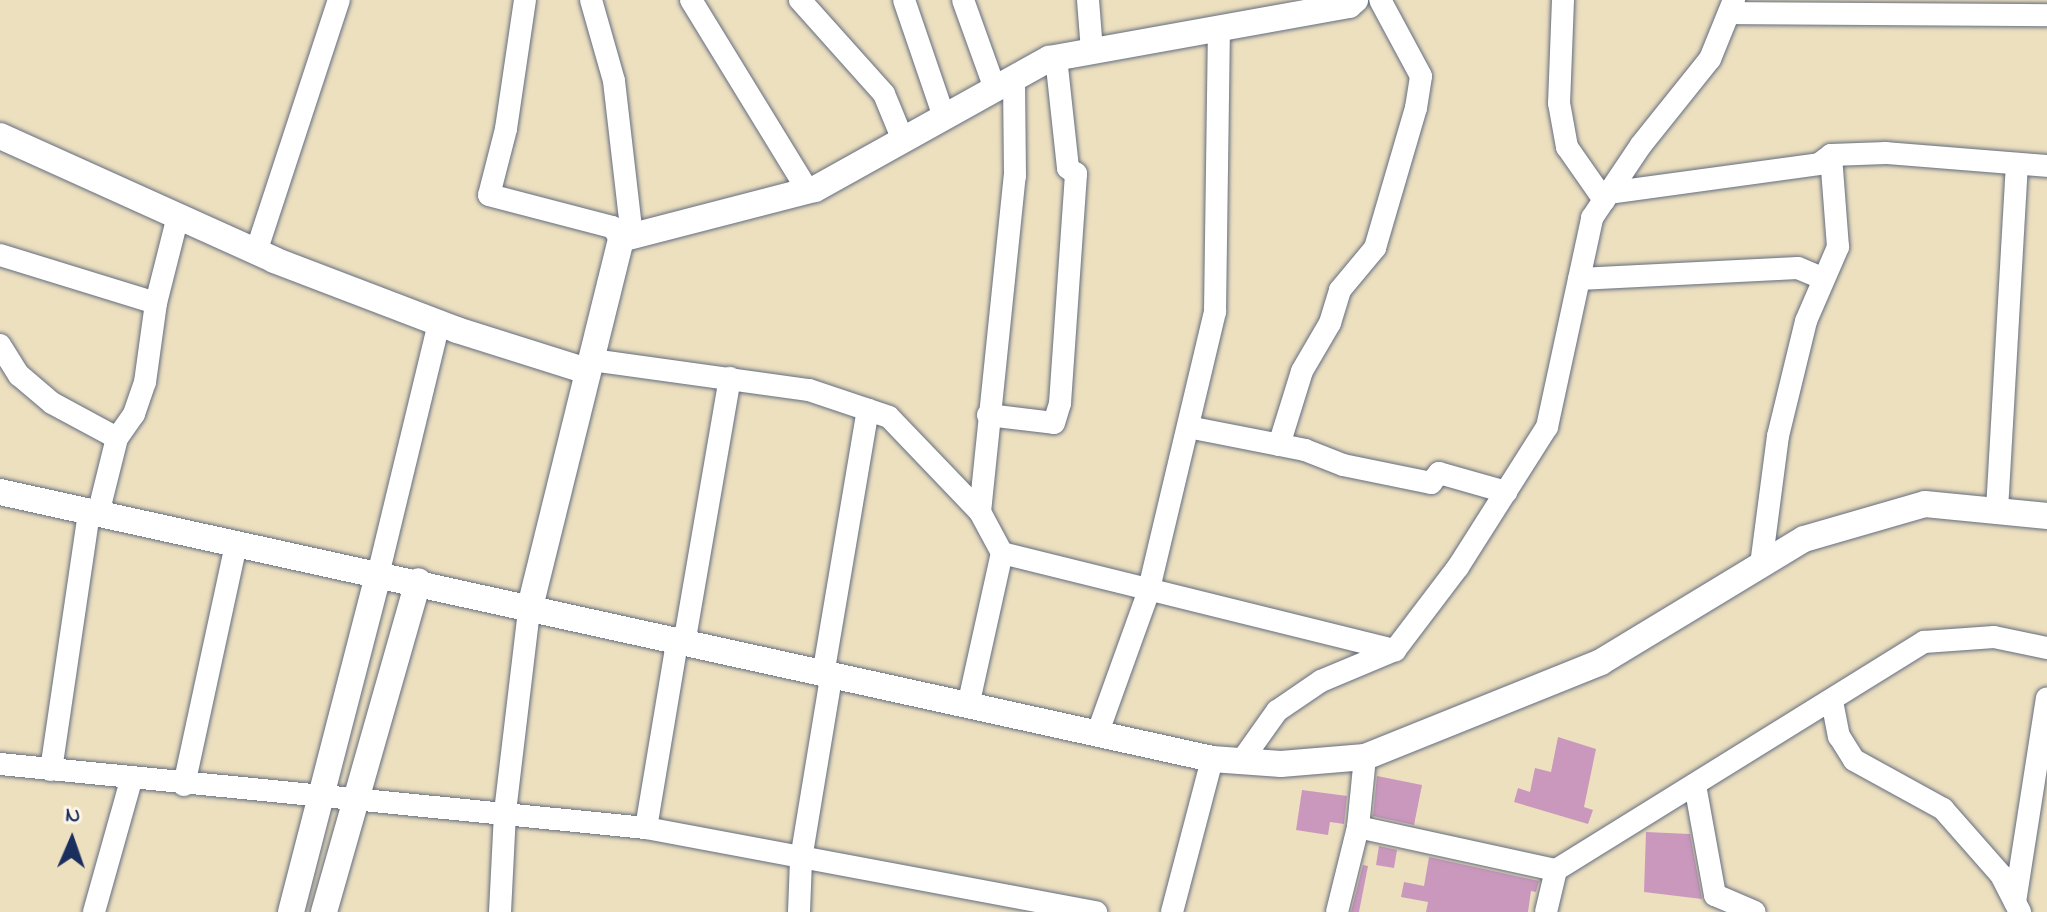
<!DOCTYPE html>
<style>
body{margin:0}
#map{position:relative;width:2047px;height:912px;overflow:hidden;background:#ede0bf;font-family:"Indie Flower",sans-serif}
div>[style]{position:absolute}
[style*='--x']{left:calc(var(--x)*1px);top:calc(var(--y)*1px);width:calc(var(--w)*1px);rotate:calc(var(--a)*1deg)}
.building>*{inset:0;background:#ca98bd}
.roads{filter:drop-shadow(0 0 2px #646d80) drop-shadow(0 0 2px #646d80)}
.minor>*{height:22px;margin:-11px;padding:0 11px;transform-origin:11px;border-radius:11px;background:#fff}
.tertiary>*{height:26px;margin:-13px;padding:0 13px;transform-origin:13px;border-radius:13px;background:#fff}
span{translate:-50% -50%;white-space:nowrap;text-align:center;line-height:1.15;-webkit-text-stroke:6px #fcf5e5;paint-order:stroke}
.north{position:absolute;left:32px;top:800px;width:80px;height:80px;-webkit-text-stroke:6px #fcf5e5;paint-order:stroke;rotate:2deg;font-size:22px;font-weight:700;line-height:32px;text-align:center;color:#1b2f5e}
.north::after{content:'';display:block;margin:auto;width:28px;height:36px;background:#1b2f5e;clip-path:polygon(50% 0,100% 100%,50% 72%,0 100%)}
</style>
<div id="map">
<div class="building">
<div style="clip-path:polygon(1558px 737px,1596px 749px,1584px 807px,1593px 810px,1588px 824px,1514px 802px,1518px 788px,1530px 792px,1535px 768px,1551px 772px)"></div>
<div style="clip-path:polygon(1377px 776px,1422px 785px,1414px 825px,1373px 816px)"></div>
<div style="clip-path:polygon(1302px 790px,1347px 796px,1344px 824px,1330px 822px,1328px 835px,1296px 830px)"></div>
<div style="clip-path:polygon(1646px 832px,1690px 834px,1702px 899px,1644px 892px)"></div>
<div style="clip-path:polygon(1379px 846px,1397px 850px,1394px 868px,1376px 865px)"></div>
<div style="clip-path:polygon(1429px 857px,1539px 881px,1536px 892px,1531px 891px,1528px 912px,1426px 912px,1428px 902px,1401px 897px,1404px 882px,1424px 886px)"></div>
<div style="clip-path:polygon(1363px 865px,1368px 866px,1359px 912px,1351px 912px)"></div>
</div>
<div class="roads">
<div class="minor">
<div style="--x:525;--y:0;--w:130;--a:98.4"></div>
<div style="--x:506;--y:129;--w:68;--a:104.4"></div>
<div style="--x:489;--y:195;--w:127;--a:14.6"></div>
<div style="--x:612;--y:227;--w:15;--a:53"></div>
<div style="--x:591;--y:0;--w:84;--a:74.1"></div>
<div style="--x:614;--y:81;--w:156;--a:83.4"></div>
<div style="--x:691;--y:0;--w:224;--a:58.5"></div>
<div style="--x:800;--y:0;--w:126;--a:48.2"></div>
<div style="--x:884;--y:94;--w:50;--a:67.6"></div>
<div style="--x:904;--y:0;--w:124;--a:71.1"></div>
<div style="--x:963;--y:0;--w:95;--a:70.2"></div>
<div style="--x:1088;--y:0;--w:51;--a:85.5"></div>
<div style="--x:1563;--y:0;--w:103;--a:92.2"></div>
<div style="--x:1559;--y:103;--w:45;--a:79.7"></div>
<div style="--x:1567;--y:147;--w:65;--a:55.1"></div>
<div style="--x:1729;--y:13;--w:318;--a:0.4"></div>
<div style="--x:1608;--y:193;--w:213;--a:-7.8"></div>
<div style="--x:1819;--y:164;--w:15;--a:-37"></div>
<div style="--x:256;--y:252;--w:265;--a:-71.8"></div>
<div style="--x:0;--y:255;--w:163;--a:17.1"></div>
<div style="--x:156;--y:303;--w:80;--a:97.9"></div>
<div style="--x:145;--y:382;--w:34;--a:109"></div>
<div style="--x:134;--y:414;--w:29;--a:125"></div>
<div style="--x:117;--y:438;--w:78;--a:104"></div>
<div style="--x:1579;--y:279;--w:219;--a:-2.9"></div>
<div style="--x:1798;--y:268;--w:28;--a:23"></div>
<div style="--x:156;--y:303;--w:90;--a:-75.8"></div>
<div style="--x:0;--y:345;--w:36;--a:58"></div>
<div style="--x:19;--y:375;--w:43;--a:40.3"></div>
<div style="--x:52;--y:403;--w:74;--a:28.3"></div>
<div style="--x:592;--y:360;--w:219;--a:7.9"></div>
<div style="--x:809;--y:390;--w:84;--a:18.6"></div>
<div style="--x:889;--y:417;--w:132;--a:46.2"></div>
<div style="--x:980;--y:512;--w:47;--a:61.8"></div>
<div style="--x:1002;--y:553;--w:405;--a:13.9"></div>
<div style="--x:988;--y:415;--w:66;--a:6.9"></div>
<div style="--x:1054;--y:423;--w:21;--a:-73"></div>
<div style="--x:1060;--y:403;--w:230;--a:-86"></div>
<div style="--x:1076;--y:174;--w:10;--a:-143"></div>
<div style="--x:1068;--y:168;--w:111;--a:-96.2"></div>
<div style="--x:1188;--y:427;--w:119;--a:11.1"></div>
<div style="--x:1305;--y:450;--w:41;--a:21.5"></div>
<div style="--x:1343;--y:465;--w:90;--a:11.6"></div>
<div style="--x:1431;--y:483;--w:13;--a:-51"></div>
<div style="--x:1439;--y:473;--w:70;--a:15.8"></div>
<div style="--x:1279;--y:445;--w:77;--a:-72.7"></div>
<div style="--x:1302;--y:371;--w:56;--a:-59.7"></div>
<div style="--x:1330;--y:323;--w:34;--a:-73"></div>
<div style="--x:1340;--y:290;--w:55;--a:-50.2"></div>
<div style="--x:1375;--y:248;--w:146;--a:-73.7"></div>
<div style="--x:1416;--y:108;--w:32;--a:-81"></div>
<div style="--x:1421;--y:76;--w:86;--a:-118.3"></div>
<div style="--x:1997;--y:510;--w:346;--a:-86.7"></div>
<div style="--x:980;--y:512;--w:338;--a:-84.1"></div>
<div style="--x:1015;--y:176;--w:97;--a:-90.6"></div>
<div style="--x:1761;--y:565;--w:130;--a:-82.5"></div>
<div style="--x:1778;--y:436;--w:118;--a:-76.3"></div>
<div style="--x:1806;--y:321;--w:81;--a:-66.6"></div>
<div style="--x:1838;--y:247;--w:92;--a:-94.4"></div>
<div style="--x:1831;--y:155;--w:55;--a:-2.1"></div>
<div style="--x:1886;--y:153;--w:162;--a:4.6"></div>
<div style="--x:378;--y:575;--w:259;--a:-76.4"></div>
<div style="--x:684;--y:644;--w:270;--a:-80.2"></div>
<div style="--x:823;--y:675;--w:269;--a:-80.4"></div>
<div style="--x:1832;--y:701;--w:36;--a:79"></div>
<div style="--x:1839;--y:736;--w:28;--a:58"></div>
<div style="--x:1854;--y:760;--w:102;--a:28.8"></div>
<div style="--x:1943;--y:809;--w:88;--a:48.7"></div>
<div style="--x:2001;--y:875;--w:42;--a:62.8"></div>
<div style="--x:968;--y:706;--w:157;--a:-77.5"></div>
<div style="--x:1098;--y:732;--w:148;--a:-70.2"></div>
<div style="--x:1148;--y:593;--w:289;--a:-76.6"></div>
<div style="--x:1215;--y:312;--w:283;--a:-89.2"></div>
<div style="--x:1365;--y:757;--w:70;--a:95.7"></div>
<div style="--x:1358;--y:827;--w:203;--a:12.3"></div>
<div style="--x:1240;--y:763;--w:64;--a:-54.6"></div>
<div style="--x:1277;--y:711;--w:53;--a:-34.3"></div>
<div style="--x:1321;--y:681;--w:80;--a:-22.7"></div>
<div style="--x:1395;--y:650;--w:104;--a:-52.8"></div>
<div style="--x:1458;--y:567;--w:166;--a:-57.6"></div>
<div style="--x:1547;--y:427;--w:214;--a:-77.8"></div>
<div style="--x:1592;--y:218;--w:88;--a:-56.1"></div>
<div style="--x:1641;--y:145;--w:110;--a:-51.3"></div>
<div style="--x:1710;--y:59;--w:64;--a:-67.9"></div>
<div style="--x:0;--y:764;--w:649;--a:5.66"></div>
<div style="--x:646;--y:828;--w:458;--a:10.6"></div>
<div style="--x:51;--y:770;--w:261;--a:-81.6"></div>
<div style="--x:184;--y:785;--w:247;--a:-77.8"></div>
<div style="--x:1695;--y:785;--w:112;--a:79.7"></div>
<div style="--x:1715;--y:895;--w:43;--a:23"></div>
<div style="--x:646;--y:828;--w:189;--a:-80.5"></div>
<div style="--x:2015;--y:902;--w:206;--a:-81.1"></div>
<div style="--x:94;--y:912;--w:140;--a:-74.3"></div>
<div style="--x:500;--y:912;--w:100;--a:-87.1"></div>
<div style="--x:505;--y:812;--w:202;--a:-83.2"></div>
<div style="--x:799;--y:912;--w:53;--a:-87.8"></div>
<div style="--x:801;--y:859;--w:184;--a:-80.6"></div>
<div style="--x:1172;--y:912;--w:158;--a:-75.3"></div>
<div style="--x:1337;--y:912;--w:88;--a:-76.1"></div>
<div style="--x:1546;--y:912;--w:43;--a:-76.6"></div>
<div style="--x:1556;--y:870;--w:433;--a:-31.8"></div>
<div style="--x:1924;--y:642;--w:70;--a:-4.1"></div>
<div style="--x:1994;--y:637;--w:54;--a:11.7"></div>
</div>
<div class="tertiary">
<div style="--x:0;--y:136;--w:301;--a:24.3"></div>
<div style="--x:274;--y:260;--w:196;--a:20.9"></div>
<div style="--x:457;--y:330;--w:136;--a:17.5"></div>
<div style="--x:0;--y:492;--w:1241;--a:12.42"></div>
<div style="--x:1212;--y:759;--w:69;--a:4.1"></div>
<div style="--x:1281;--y:764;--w:84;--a:-4.8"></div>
<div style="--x:1365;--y:757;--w:254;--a:-21.9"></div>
<div style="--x:1601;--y:662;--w:237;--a:-31.2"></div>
<div style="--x:1804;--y:539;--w:126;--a:-16.1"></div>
<div style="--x:1925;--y:504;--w:123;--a:5.6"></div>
<div style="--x:529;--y:611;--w:383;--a:-76.1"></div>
<div style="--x:621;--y:239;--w:200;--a:-14.5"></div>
<div style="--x:815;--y:189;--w:268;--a:-29.1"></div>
<div style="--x:1049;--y:59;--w:305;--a:-10.2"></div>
<div style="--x:1349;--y:5;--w:8;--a:-40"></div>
<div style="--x:291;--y:912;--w:348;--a:-75.5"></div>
<div style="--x:324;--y:912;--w:344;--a:-74.1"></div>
</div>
</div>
<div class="north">N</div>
</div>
